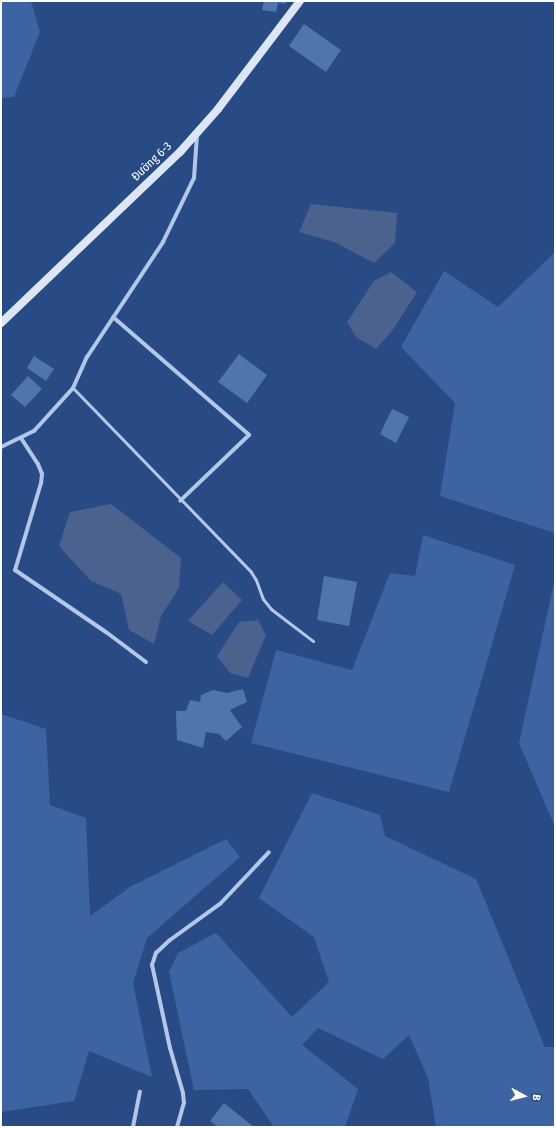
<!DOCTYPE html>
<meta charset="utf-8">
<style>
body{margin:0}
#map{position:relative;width:556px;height:1128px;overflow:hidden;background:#284b86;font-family:"Fira Sans Condensed",sans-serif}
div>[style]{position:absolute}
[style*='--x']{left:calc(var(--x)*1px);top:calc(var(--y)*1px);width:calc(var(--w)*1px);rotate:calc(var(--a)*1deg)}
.green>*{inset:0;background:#3c64a2}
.water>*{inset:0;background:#4a628d}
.building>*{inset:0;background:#5074ad}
.lane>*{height:3px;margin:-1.5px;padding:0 1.5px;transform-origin:1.5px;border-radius:1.5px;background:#b3c7e8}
.street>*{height:4px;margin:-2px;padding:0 2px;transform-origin:2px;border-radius:2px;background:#b3c7e8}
.secondary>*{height:8px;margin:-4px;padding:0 4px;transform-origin:4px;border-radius:4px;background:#dde6f7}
span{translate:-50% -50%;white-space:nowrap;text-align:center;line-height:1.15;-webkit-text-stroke:3px #284b86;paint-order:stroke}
.street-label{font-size:12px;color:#fff}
.frame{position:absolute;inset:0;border:2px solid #fff;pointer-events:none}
.north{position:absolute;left:504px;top:1076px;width:40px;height:40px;-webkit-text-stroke:3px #284b86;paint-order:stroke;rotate:97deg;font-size:11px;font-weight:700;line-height:16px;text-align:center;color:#fff}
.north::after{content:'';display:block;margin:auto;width:14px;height:18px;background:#fff;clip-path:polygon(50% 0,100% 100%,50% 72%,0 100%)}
</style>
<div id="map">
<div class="green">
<div style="clip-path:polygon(1px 1px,31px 1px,40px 32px,14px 97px,1px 98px)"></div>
<div style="clip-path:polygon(555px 252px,555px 533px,440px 496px,455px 403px,401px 347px,444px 271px,498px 307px)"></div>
<div style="clip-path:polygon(423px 535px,515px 565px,449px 792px,251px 743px,276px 650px,352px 670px,390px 573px,415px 576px)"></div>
<div style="clip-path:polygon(555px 578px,555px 827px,519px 743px)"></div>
<div style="clip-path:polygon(1px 714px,46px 729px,50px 805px,86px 818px,90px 916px,130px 887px,226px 839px,240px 857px,147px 938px,133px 983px,152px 1077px,89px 1051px,74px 1101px,1px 1112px)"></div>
<div style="clip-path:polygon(312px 793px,380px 815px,385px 836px,476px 879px,545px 1047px,555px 1047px,555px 1127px,436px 1127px,428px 1078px,409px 1035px,383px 1059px,318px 1028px,302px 1045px,358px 1089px,345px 1127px,274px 1127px,248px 1089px,194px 1090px,169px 972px,178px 953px,216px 933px,292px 1017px,329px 982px,314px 937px,259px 898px)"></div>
</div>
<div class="water">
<div style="clip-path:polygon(311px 204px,397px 213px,395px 243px,374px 263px,334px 242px,299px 232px)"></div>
<div style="clip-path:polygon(391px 272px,417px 292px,392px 331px,376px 349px,356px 337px,347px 322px,374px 281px)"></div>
<div style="clip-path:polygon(111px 504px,181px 558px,179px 588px,161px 616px,154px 644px,129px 630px,121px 594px,91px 581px,59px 546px,70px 512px)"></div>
<div style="clip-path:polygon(223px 582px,242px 600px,212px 635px,188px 621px)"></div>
<div style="clip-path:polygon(258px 620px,266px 635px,248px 678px,230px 673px,217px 656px,239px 622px)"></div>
</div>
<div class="building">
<div style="clip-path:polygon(264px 1px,286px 1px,286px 4px,278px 3px,276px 12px,262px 10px)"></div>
<div style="clip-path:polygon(304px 24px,341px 50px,326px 72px,289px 46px)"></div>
<div style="clip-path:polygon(239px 354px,267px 375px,247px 403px,218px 382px)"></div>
<div style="clip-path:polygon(34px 356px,54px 369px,46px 381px,27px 368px)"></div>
<div style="clip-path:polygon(28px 376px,42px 389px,25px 407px,11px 395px)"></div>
<div style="clip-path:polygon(392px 409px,409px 417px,396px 443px,380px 434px)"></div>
<div style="clip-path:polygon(324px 576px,357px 582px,349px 626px,317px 620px)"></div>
<div style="clip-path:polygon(243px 689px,247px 702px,230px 710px,242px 727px,226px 741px,219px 734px,206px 732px,203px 748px,177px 740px,176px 711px,186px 711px,190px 700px,200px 702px,201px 695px,213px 690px,227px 693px)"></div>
<div style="clip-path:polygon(224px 1103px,254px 1127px,218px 1127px,210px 1121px)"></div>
</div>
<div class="lane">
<div style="--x:73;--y:388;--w:256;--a:45.9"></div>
<div style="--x:251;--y:572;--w:9;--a:58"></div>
<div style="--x:256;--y:580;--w:20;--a:70"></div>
<div style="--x:263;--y:599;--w:13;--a:51"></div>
<div style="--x:271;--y:609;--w:53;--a:37.3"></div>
</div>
<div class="street">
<div style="--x:113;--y:317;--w:180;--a:40.9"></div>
<div style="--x:249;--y:435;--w:95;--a:136.3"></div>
<div style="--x:21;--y:438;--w:31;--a:57"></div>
<div style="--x:38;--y:464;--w:11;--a:68"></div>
<div style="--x:42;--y:474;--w:9;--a:96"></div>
<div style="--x:41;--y:483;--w:91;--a:106.6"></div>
<div style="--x:15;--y:570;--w:110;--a:34.3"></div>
<div style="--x:106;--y:632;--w:50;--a:36.9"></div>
<div style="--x:1;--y:447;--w:37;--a:-26"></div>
<div style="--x:34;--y:431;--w:58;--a:-47.8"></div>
<div style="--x:73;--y:388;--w:34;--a:-66"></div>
<div style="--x:87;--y:357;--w:138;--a:-56.5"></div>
<div style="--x:163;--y:242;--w:71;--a:-64.2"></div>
<div style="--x:194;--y:178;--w:43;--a:-86"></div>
<div style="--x:133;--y:1127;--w:36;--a:-79"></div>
<div style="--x:177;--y:1127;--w:25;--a:-74"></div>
<div style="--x:184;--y:1103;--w:10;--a:-96"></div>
<div style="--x:183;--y:1093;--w:47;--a:-106.1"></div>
<div style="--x:170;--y:1048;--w:85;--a:-102.2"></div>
<div style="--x:152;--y:965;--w:13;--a:-72"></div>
<div style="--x:156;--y:953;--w:19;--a:-43"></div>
<div style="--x:170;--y:940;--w:62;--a:-35.8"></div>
<div style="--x:220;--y:904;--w:71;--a:-46.7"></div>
</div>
<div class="secondary">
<div style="--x:1;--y:323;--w:248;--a:-43.7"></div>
<div style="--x:180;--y:152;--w:57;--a:-48.5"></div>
<div style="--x:218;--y:109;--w:136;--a:-52.8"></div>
</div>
<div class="street-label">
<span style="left:152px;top:162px;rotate:-44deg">Đường 6-3</span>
</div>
<div class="frame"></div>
<div class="north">B</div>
</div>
